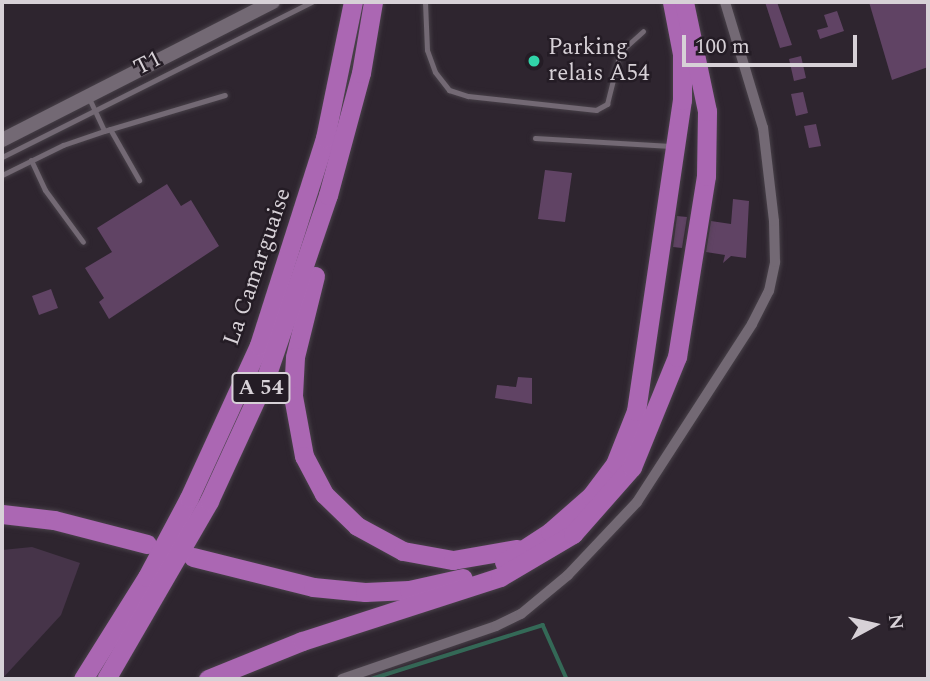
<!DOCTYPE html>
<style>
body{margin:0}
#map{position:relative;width:930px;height:681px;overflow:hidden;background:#2e252f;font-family:Spectral,serif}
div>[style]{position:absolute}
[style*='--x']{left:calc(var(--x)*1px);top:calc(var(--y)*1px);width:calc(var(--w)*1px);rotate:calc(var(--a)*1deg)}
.green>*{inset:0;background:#463449}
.stream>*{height:3.5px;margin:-1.75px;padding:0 1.75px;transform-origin:1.75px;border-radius:1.75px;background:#346957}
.building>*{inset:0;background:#604364}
.roads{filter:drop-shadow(0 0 2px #484149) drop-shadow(0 0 2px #484149)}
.service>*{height:5px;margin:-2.5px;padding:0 2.5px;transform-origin:2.5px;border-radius:2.5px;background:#736974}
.minor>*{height:10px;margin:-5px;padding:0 5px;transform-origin:5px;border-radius:5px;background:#736974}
.secondary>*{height:14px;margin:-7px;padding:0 7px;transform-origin:7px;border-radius:7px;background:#736974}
.motorway>*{height:19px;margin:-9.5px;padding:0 9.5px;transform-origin:9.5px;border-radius:9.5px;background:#ab67b3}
.dots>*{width:19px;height:19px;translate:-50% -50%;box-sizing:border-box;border:4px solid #241c25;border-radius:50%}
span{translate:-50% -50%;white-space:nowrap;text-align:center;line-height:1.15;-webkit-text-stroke:5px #241c25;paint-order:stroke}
.shield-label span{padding:2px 5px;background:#241c25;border:2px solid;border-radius:5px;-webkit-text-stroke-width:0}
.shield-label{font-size:21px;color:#d7d1d7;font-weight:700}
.poi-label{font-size:23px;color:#d7d1d7}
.left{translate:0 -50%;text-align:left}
.street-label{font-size:23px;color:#d7d1d7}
.frame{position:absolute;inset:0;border:4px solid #d7d1d7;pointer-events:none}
.north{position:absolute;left:839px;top:590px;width:70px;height:70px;-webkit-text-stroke:5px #241c25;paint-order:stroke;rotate:82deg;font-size:19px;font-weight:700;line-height:28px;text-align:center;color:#d7d1d7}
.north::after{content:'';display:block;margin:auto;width:24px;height:32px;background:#d7d1d7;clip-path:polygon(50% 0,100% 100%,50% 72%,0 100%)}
.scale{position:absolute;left:682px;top:35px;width:175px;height:32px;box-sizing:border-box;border:4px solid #d7d1d7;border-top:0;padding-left:9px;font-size:21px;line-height:24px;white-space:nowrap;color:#d7d1d7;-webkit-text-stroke:5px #241c25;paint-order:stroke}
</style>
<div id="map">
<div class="green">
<div style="clip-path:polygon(32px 547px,80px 563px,61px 615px,2px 679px,2px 550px)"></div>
</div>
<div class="stream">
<div style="--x:371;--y:679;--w:180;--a:-17.4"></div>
<div style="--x:543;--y:625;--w:59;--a:66"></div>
</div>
<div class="building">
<div style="clip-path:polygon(765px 2px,777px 2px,792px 45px,780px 48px)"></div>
<div style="clip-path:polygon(869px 2px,928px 2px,928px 67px,892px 80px)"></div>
<div style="clip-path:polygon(837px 11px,844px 31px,820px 39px,817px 30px,828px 27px,824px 15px)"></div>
<div style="clip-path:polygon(801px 56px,806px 78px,794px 81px,789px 59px)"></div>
<div style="clip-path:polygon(803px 92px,808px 113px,796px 116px,791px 94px)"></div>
<div style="clip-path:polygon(816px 124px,821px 146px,809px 148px,804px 126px)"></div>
<div style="clip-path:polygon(545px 170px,572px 173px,565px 222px,538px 219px)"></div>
<div style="clip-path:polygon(167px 184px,181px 206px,191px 200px,219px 246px,109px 319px,99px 302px,104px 298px,85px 268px,112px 252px,97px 228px)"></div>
<div style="clip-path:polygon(733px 199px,749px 201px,746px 258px,731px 256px,723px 263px,725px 255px,706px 252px,711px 221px,731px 224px)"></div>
<div style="clip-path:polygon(677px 216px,687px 217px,682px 248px,673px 247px)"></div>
<div style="clip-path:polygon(51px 289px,58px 308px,39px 315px,32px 296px)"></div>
<div style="clip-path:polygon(518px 377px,532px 378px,532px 404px,495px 398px,497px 385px,516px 387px)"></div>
</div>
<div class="roads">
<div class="service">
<div style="--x:425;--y:2;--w:48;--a:87.6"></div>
<div style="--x:427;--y:50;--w:23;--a:70"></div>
<div style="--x:435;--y:72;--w:23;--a:52"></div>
<div style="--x:449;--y:90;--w:20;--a:18"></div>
<div style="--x:468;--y:96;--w:129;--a:6.2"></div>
<div style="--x:596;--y:110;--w:13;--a:-29"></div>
<div style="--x:607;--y:104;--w:54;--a:-76"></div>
<div style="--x:620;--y:52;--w:31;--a:-42"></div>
<div style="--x:88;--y:96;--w:38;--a:65"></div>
<div style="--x:104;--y:131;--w:126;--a:-16.6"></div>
<div style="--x:110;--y:129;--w:59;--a:60.4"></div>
<div style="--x:535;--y:138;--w:136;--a:3.4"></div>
<div style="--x:2;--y:157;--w:346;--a:-26.6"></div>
<div style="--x:31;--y:160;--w:33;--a:65"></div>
<div style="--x:45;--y:190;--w:64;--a:53.8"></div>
<div style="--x:2;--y:175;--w:68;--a:-26.2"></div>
<div style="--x:63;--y:145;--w:43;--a:-18.9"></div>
</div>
<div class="minor">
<div style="--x:342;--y:679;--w:163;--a:-19"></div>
<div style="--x:496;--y:626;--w:28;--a:-26"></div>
<div style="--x:521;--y:614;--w:61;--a:-39.7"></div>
<div style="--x:568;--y:575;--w:100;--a:-46.6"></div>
<div style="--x:637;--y:502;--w:212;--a:-57.1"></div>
<div style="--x:752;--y:324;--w:37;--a:-63"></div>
<div style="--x:769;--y:291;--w:30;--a:-78"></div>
<div style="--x:775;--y:262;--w:41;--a:-91.4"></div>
<div style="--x:774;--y:221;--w:94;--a:-96.7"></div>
<div style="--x:763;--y:128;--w:132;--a:-106.8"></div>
</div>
<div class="secondary">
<div style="--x:2;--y:140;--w:304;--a:-27"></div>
</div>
<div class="motorway">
<div style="--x:315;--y:276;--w:83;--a:103.9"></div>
<div style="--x:295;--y:357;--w:39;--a:93"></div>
<div style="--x:293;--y:396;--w:61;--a:79.6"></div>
<div style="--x:304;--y:456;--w:43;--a:62.2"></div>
<div style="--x:324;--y:494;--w:46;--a:44.1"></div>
<div style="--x:357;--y:526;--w:52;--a:28.5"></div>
<div style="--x:403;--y:551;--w:51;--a:10.2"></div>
<div style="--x:453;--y:560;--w:65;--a:-9.8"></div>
<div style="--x:2;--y:514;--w:52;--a:6.6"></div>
<div style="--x:54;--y:520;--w:96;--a:14.5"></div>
<div style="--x:193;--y:557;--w:124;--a:14"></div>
<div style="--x:313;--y:587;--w:52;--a:5.5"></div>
<div style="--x:365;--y:592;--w:44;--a:-2.6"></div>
<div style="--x:409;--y:590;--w:55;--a:-12.5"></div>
<div style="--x:504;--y:562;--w:55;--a:-33.1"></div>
<div style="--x:550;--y:532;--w:55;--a:-41.3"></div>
<div style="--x:591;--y:496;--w:40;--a:-53"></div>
<div style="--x:615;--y:464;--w:57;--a:-68.4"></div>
<div style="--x:636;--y:411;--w:314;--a:-81.6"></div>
<div style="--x:682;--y:100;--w:46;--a:-90"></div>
<div style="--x:682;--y:54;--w:53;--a:-100.9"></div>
<div style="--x:83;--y:679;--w:120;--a:-57.9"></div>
<div style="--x:147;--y:577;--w:89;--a:-62"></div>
<div style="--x:189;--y:498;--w:168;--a:-65.4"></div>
<div style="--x:259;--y:345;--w:217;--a:-72.3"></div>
<div style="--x:325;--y:138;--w:139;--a:-78.4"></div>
<div style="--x:106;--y:679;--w:206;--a:-59.9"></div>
<div style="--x:209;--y:501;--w:136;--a:-65.3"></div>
<div style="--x:266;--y:377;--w:192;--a:-71.2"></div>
<div style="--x:328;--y:195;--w:126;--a:-74.9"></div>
<div style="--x:361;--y:73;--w:72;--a:-80.4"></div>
<div style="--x:208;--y:679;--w:101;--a:-22"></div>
<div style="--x:302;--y:641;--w:208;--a:-17.9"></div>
<div style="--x:500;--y:577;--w:85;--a:-30.5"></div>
<div style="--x:573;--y:534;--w:89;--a:-48.6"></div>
<div style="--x:632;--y:467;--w:119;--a:-67.8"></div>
<div style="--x:677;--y:357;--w:183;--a:-80.9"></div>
<div style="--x:706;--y:176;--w:65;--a:-89.1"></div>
<div style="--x:707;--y:111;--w:111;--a:-101.9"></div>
</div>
</div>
<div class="dots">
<div style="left:534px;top:61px;background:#31d4a9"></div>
</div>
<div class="shield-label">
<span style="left:261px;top:388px">A 54</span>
</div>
<div class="poi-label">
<span class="left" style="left:548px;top:61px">Parking<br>relais A54</span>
</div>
<div class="street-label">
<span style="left:148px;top:64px;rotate:-27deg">T1</span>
<span style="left:258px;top:267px;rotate:-71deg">La Camarguaise</span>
</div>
<div class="frame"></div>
<div class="north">N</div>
<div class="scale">100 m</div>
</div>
